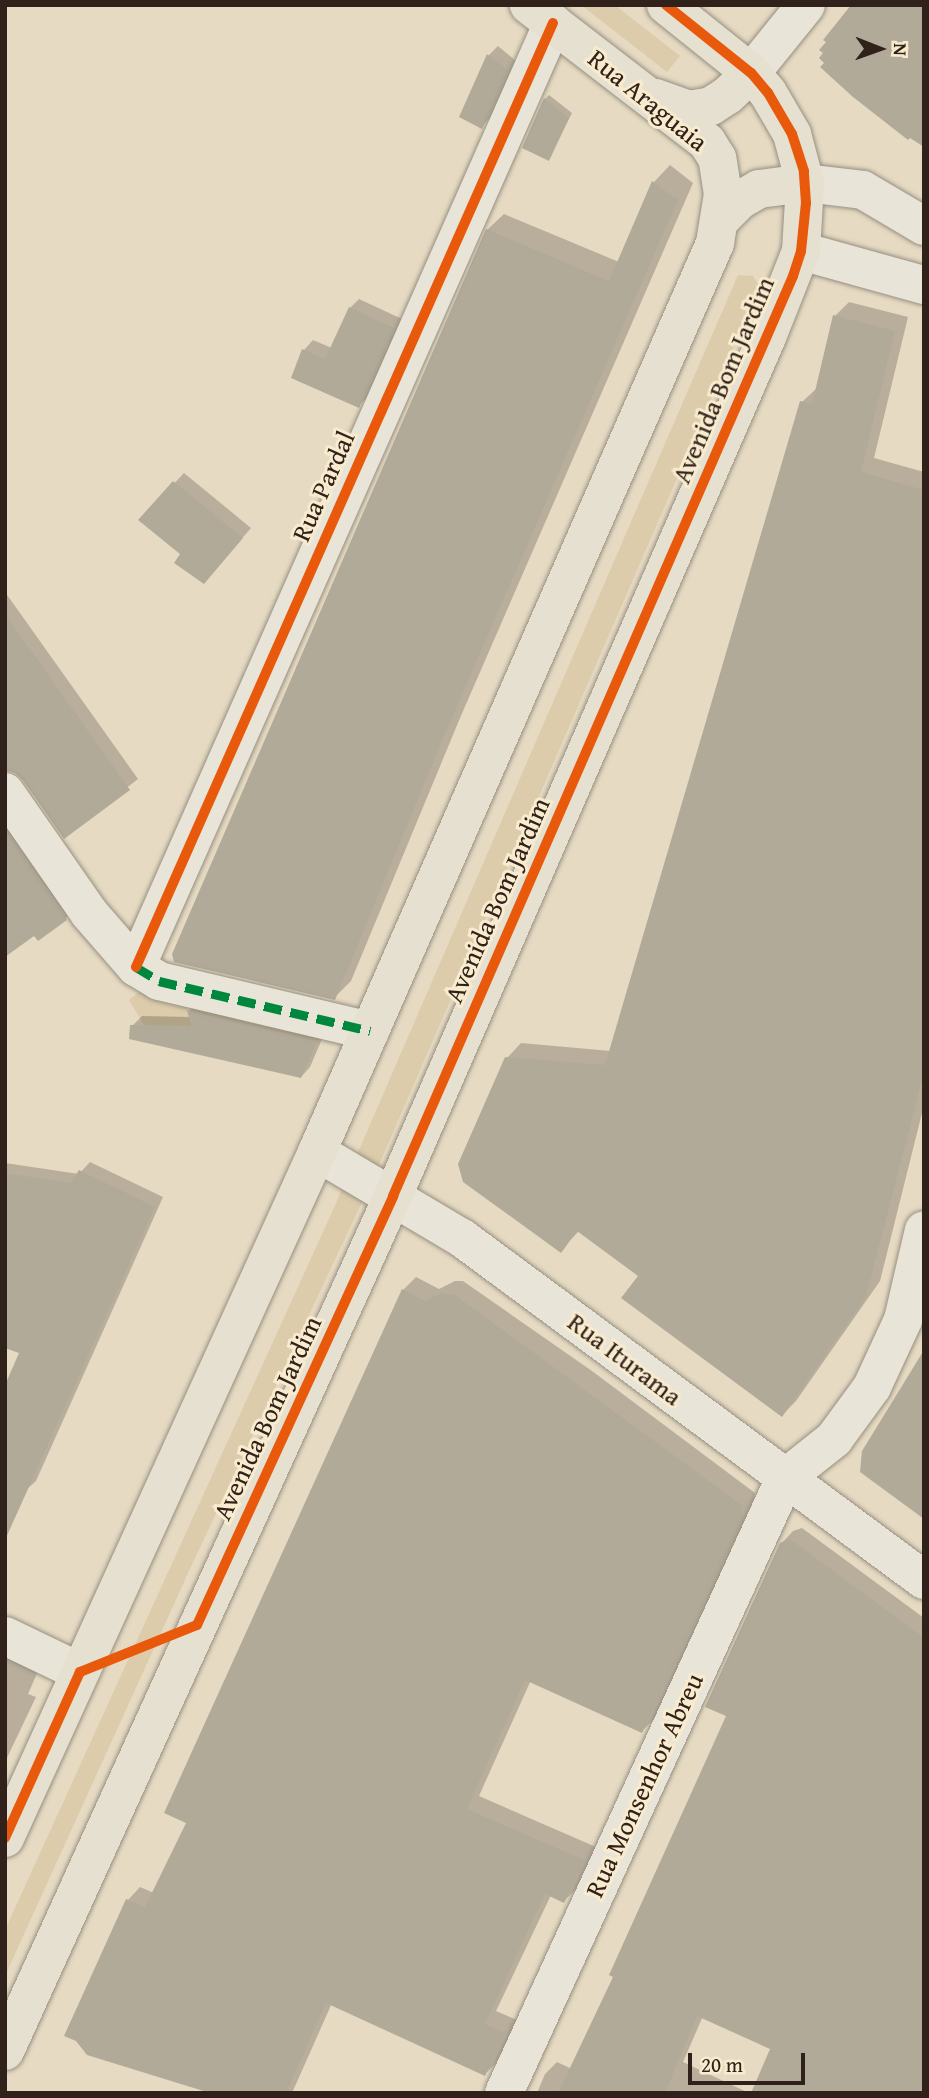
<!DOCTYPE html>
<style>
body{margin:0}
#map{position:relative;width:929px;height:2098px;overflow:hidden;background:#e6dac2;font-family:"Gentium Book Plus",serif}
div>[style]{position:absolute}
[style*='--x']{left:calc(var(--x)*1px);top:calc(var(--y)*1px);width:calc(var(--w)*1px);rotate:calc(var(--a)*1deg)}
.green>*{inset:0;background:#dcccab}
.shadow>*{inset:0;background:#0003}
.building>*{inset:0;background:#b2aa99}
.roads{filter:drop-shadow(0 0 2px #978f81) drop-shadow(0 0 2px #978f81)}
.minor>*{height:38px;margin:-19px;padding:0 19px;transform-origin:19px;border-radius:19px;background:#e9e4d8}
.major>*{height:38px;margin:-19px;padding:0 19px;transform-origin:19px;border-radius:19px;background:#e6e0d1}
.quiet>*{height:9px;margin-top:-4.5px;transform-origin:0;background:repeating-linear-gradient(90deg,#00873e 0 18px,transparent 0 27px)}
.cycleway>*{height:10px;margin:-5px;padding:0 5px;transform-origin:5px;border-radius:5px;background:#e8590c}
span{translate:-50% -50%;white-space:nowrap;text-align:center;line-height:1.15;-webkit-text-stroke:6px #f8ebce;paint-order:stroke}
.street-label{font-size:26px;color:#30221b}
.frame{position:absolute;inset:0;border:7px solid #30221b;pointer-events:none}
.north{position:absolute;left:845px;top:14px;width:70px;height:70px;-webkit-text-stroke:5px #f8ebce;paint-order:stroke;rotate:91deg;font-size:19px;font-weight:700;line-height:28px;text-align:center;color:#30221b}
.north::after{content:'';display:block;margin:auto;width:24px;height:32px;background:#30221b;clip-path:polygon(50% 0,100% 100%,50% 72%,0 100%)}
.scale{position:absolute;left:688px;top:2053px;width:117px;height:32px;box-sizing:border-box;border:4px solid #30221b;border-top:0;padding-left:9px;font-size:21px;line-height:24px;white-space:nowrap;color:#30221b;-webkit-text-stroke:5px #f8ebce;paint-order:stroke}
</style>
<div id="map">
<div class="green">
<div style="clip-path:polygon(581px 5px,615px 5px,680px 56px,667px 72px)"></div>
<div style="clip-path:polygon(738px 275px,753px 276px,760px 287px,371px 1183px,189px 1571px,5px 1976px,5px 1930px,333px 1210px)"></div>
<div style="clip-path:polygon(141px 990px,322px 1029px,318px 1040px,144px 1025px,129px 1000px)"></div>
</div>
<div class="shadow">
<div style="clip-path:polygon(498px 46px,516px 61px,491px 117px,482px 126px,461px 116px,489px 55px)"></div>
<div style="clip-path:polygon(549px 95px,572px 113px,549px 159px,545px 99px)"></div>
<div style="clip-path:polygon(670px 165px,693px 183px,460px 718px,351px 981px,334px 998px,487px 230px,504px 214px,619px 262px,654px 182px)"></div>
<div style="clip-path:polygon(359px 299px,402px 319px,368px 397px,358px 406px,293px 378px,304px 350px,313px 340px,332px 348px,350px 308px)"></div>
<div style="clip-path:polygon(849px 302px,908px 317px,874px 458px,924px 472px,924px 1105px,880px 1281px,796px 1401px,782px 1415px,641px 1275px,580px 1230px,560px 1251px,507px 1058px,521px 1043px,611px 1051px,802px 402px,817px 388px,835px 316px)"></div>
<div style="clip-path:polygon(184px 473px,251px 528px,213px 572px,183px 554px,140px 520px)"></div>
<div style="clip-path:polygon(5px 592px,138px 779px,64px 836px,16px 771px,5px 769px)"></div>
<div style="clip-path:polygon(5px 808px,76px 910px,39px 939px,35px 934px,5px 955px)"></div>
<div style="clip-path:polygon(198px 1002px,325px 1032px,310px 1067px,301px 1077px,132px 1026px,142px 1016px,191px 1017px,189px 1011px)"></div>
<div style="clip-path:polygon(90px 1162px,163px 1197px,36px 1481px,26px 1490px,21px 1352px,5px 1346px,5px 1163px,79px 1174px)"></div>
<div style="clip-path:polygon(416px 1277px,439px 1289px,455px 1281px,463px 1281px,592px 1371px,755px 1493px,753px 1507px,655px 1718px,642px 1731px,531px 1680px,479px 1796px,596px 1847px,577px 1888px,564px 1901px,551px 1895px,496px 2011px,517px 2020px,498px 2061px,485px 2074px,332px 2003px,292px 2093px,215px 2093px,128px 1900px,140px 1887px,154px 1893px,189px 1823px,166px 1812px,403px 1290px)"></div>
<div style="clip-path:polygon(802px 1528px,924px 1618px,924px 2093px,772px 2048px,703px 2016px,683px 2062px,749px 2093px,537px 2093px,545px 2074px,557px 2062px,572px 2069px,588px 2037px,729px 1716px,781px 1544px,793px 1531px)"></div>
<div style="clip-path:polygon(5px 1654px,39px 1669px,28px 1694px,36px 1697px,5px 1762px)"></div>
</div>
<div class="building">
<div style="clip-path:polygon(851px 5px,924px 5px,924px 147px,910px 138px,908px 140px,853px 97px,820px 67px,824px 63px,819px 58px,823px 53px,819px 50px,826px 42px,823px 40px)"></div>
<div style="clip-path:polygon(487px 54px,508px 70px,482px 129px,459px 117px)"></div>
<div style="clip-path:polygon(544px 98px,569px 118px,549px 161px,522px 148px)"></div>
<div style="clip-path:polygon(652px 181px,678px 200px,444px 736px,335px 1000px,174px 962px,172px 954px,486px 229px,609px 281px)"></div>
<div style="clip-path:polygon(349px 307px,394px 328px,359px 408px,291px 378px,302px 349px,325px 359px)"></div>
<div style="clip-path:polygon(833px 315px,895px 331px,861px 472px,924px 490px,924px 1072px,866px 1297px,782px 1417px,621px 1298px,638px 1276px,577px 1231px,561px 1253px,463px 1182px,458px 1164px,505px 1057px,605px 1065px,800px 401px,812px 404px)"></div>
<div style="clip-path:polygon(173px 481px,243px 538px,204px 584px,174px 563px,180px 554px,138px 520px)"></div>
<div style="clip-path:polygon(5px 614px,130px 790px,64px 839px,23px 780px,15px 773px,5px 770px)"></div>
<div style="clip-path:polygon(5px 831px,67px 920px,38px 941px,34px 936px,5px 957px)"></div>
<div style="clip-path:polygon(187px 1010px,317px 1041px,301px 1078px,129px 1039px,130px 1025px,191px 1026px)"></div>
<div style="clip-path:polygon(79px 1170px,155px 1207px,5px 1540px,5px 1385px,19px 1353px,5px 1348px,5px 1173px,70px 1183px)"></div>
<div style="clip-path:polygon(402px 1289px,425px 1301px,441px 1293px,455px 1295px,743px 1506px,741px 1522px,642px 1733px,525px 1680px,467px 1809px,584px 1860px,564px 1903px,545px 1894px,485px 2024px,505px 2033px,485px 2076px,326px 2003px,286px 2093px,210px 2093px,87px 2055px,76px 2041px,64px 2036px,126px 1899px,145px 1907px,186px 1823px,164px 1813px)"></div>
<div style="clip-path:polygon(924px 1350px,924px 1519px,860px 1472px,862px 1451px)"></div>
<div style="clip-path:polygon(790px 1539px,924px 1638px,924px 2093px,751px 2093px,770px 2049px,697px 2016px,665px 2093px,558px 2093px,613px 1977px,609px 1975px,726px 1716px,705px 1707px,780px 1543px)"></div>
</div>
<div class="roads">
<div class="minor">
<div style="--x:751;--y:73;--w:87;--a:-51"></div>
<div style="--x:805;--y:183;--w:58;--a:6.9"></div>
<div style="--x:863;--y:190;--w:71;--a:30.5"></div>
<div style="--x:801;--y:251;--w:128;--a:15.5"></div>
<div style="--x:5;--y:792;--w:147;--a:55.2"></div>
<div style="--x:89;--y:913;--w:72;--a:49"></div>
<div style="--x:136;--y:967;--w:27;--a:31"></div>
<div style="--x:159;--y:981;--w:217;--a:13.3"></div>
<div style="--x:136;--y:967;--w:1032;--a:-66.17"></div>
<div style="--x:317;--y:1152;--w:169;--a:30.7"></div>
<div style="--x:462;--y:1238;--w:575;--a:36.51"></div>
<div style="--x:5;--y:1636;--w:83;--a:25.6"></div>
<div style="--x:504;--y:2093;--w:676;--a:-65.44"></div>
<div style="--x:785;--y:1478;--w:63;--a:-38.5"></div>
<div style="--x:834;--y:1439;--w:64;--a:-53.8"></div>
<div style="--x:872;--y:1387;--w:74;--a:-65.2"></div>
<div style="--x:903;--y:1320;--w:92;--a:-76.9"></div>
</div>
<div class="major">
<div style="--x:656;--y:98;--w:35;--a:20"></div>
<div style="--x:689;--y:110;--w:22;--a:-10"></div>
<div style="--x:711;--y:106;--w:20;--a:-33"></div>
<div style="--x:728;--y:95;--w:32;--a:-44"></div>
<div style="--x:721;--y:219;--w:27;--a:-45"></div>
<div style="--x:740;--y:200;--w:22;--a:-30"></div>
<div style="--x:759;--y:189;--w:46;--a:-7.4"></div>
<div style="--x:5;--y:1838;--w:754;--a:-65.54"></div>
<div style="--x:317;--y:1152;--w:992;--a:-66.35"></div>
<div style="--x:715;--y:243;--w:50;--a:-80.7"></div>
<div style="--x:723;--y:194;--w:36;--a:-99"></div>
<div style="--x:717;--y:158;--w:19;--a:-122"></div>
<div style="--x:707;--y:142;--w:225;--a:-142.4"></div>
<div style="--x:5;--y:2051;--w:939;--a:-65.59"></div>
<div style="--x:393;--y:1196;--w:937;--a:-66.47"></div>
<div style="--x:767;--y:337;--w:92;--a:-68.4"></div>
<div style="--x:801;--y:251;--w:68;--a:-86.6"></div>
<div style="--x:805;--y:183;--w:51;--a:-104.9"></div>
<div style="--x:792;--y:134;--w:48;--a:-120.3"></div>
<div style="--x:768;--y:93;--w:26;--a:-130"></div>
<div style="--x:751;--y:73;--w:109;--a:-141.3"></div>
</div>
</div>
<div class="quiet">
<div style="--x:136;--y:967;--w:27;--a:31"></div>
<div style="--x:159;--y:981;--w:217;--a:13.3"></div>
</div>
<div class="cycleway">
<div style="--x:136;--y:967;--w:1032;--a:-66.17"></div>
<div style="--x:5;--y:1838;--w:182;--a:-65.7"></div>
<div style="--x:80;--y:1672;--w:126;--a:-21.9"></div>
<div style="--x:197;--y:1625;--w:472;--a:-65.4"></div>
<div style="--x:393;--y:1196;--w:1003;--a:-66.5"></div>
<div style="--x:793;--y:276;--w:26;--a:-72"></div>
<div style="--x:801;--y:251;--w:48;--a:-84.1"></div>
<div style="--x:806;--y:203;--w:32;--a:-94"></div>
<div style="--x:804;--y:171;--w:39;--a:-108"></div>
<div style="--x:792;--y:134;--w:48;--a:-120.3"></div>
<div style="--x:768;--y:93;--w:26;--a:-130"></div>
<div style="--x:751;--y:73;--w:109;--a:-141.3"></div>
</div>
<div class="street-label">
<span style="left:648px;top:100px;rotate:39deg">Rua Araguaia</span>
<span style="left:723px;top:380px;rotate:-67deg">Avenida Bom Jardim</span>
<span style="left:323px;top:486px;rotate:-66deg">Rua Pardal</span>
<span style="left:497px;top:900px;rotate:-66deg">Avenida Bom Jardim</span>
<span style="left:625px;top:1359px;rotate:37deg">Rua Iturama</span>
<span style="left:267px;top:1418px;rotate:-65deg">Avenida Bom Jardim</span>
<span style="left:644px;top:1785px;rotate:-65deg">Rua Monsenhor Abreu</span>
</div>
<div class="frame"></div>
<div class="north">N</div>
<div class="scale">20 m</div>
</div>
